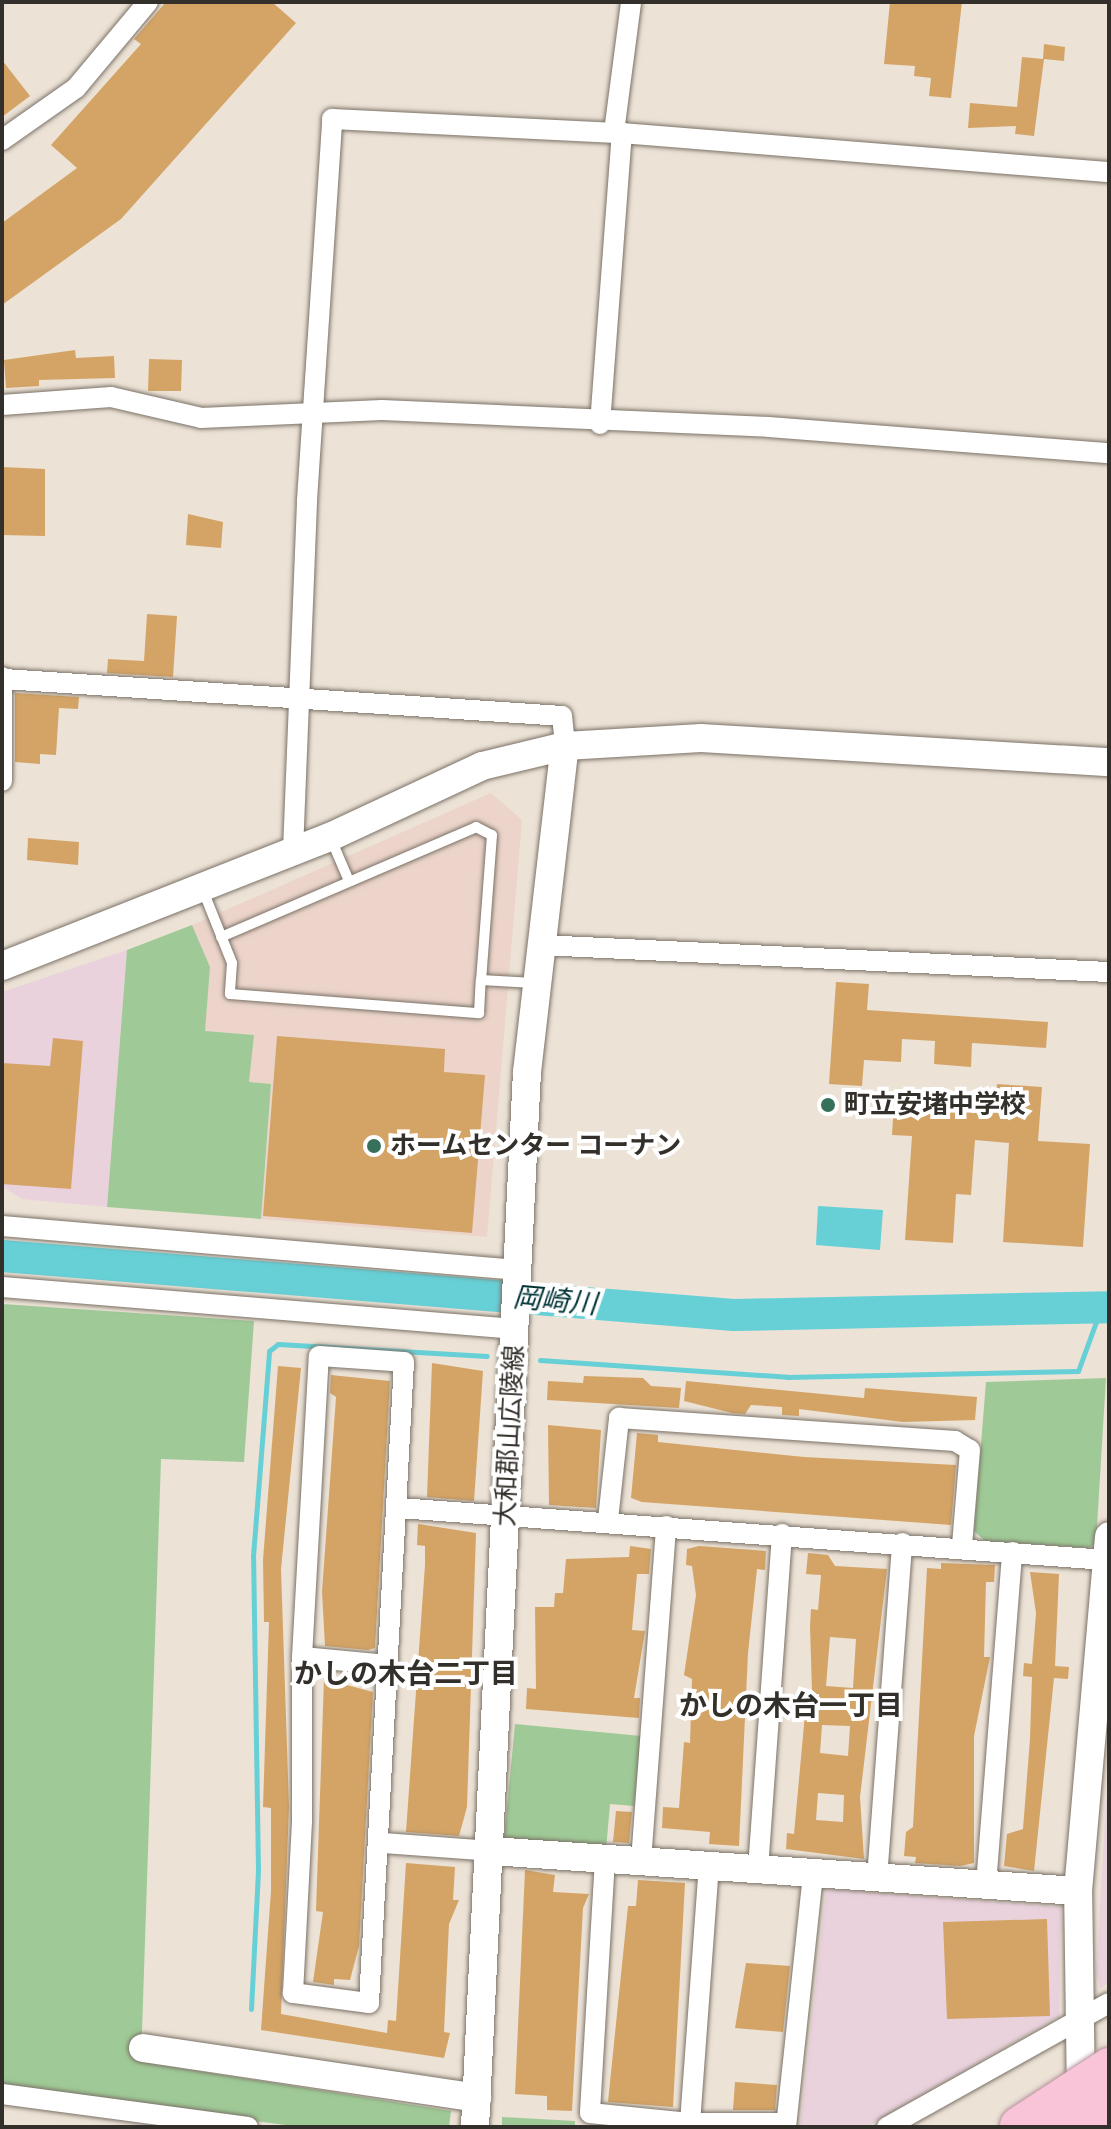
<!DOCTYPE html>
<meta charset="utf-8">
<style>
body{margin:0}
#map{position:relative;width:1111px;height:2129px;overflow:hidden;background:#ece2d6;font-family:"Roboto Condensed","Noto Sans JP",sans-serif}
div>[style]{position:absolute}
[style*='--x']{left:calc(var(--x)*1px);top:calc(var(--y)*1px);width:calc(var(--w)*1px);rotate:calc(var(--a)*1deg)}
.commercial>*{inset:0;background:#ecd4ca}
.industrial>*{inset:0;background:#ead2dd}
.green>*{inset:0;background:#9fca97}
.water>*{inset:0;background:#67d0d7}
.stream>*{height:5px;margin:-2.5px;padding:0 2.5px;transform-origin:2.5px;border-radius:2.5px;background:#67d0d7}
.river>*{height:32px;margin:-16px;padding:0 16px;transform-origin:16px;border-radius:16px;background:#67d0d7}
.building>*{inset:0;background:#d4a466}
.roads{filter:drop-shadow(0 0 2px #7b7267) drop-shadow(0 0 2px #7b7267)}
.lane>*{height:10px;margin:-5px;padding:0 5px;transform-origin:5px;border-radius:5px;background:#fff}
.street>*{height:20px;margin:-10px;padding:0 10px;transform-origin:10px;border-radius:10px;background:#fff}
.secondary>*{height:28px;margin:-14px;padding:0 14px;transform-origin:14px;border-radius:14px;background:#fff}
.bridges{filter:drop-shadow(0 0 2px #b4909b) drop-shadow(0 0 2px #b4909b)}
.highway-bridge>*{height:38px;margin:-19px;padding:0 19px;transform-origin:19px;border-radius:19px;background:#fac4d8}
.dots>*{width:22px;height:22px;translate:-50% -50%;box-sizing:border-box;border:4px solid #fff;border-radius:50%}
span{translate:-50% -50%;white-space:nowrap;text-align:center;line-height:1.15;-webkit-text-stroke:8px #fff;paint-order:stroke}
.poi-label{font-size:26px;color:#332f2a;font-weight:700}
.left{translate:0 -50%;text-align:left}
.street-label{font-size:26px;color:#332f2a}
.water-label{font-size:28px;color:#003336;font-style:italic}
.neighbourhood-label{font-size:28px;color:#332f2a;font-weight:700}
.frame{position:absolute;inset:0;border:4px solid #332f2a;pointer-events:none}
</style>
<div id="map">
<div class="commercial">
<div style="clip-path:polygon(491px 793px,522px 820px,487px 1237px,261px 1219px,271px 1085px,249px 1083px,204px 1031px,210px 967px,192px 925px)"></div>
</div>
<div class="industrial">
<div style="clip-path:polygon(127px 950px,107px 1207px,22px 1199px,2px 1186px,2px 992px)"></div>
<div style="clip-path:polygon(1109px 1756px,1109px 1982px,1100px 1989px,1096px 1971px)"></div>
<div style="clip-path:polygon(826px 1889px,1061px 1907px,1059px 2016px,866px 2127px,800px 2127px)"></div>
</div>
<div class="green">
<div style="clip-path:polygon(192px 925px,210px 967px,205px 1031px,254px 1035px,249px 1082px,271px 1084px,261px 1219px,107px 1207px,127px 950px)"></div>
<div style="clip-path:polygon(2px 1304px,254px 1321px,244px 1462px,161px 1459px,141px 2062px,451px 2111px,449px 2127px,302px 2127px,2px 2090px)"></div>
<div style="clip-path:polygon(1106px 1378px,1096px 1543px,1088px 1548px,985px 1541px,974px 1531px,986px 1382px)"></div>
<div style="clip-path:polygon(515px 1724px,641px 1736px,634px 1806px,610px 1804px,606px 1850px,504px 1840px)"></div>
<div style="clip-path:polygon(502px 2117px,575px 2121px,575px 2127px,502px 2127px)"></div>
</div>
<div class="water">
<div style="clip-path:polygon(818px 1206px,883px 1210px,880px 1250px,816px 1245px)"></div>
</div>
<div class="stream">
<div style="--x:540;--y:1360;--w:248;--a:3.9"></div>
<div style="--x:787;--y:1377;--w:291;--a:-1.2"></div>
<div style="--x:1078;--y:1371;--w:67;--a:-69.9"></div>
<div style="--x:251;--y:2009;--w:139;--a:-87.1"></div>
<div style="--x:258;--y:1870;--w:314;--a:-90.9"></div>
<div style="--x:253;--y:1556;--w:206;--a:-85.5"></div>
<div style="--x:269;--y:1351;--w:11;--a:-38"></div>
<div style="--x:278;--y:1344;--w:209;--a:3.3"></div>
</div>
<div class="river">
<div style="--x:2;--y:1256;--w:734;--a:4.61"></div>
<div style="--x:734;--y:1315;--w:375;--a:-1.2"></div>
</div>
<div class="building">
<div style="clip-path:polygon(166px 2px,272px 2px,296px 23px,121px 219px,2px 305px,2px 223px,77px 168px,51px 145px,141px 44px,134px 39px)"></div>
<div style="clip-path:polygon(890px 2px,962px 2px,951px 98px,929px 96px,931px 78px,914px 76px,915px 66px,884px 64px)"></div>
<div style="clip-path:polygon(1044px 44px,1065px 47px,1064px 61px,1044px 59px,1034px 136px,1015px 134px,1016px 126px,968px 128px,970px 103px,1017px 107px,1022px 57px,1043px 59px)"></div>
<div style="clip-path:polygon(2px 60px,30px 96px,2px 117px)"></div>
<div style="clip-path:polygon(75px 350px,76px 358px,114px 356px,115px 378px,39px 380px,39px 386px,6px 388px,4px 360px)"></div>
<div style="clip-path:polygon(149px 359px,182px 360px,181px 391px,148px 391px)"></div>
<div style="clip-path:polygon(2px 467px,45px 469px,45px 536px,2px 535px)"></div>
<div style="clip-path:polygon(188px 514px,223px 522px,221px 548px,186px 545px)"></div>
<div style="clip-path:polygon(147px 614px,177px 616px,173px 677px,107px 673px,108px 659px,144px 661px)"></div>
<div style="clip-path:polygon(15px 693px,79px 697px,78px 709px,59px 708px,56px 755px,40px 754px,40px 764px,15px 762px)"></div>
<div style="clip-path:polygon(28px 838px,79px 842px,78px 865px,27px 860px)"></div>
<div style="clip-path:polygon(836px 982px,869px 984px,867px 1010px,1048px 1022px,1046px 1048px,972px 1043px,971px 1067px,934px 1064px,935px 1041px,902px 1039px,901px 1062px,864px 1060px,862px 1086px,829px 1084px)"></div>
<div style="clip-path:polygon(277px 1036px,445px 1049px,444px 1072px,485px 1075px,472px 1233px,263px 1216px)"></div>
<div style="clip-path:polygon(53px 1038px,83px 1041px,71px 1189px,2px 1184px,2px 1063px,50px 1066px)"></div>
<div style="clip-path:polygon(997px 1084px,1042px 1087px,1038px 1141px,1090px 1144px,1083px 1247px,1003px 1242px,1009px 1143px,975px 1140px,971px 1195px,956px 1194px,953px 1243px,905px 1240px,912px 1136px,892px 1135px,894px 1103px,959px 1108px,960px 1097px,996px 1099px)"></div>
<div style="clip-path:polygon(432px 1363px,483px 1371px,474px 1501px,427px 1497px)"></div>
<div style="clip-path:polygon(278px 1366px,301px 1368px,281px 1569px,289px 1807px,281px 2014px,387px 2033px,388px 2020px,396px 2021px,406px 1863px,455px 1867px,453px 1900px,459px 1900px,449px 1924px,444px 2032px,450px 2033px,444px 2058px,261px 2030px,271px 1891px,271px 1808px,263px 1807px,269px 1622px,264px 1622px,263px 1560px)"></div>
<div style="clip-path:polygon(331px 1375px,390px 1381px,375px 1648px,368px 1650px,325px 1646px,322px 1592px,336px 1397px,330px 1393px)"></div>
<div style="clip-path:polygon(584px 1376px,643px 1378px,651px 1386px,681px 1388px,679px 1408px,547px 1400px,548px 1381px,583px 1383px)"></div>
<div style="clip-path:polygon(686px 1381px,864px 1398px,865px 1388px,977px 1397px,975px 1420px,903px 1422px,799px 1409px,799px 1416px,782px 1415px,782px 1407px,751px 1405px,745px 1414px,732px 1413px,684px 1401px)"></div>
<div style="clip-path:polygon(548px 1425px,601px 1430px,596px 1508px,549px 1505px)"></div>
<div style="clip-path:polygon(637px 1433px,658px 1435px,658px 1442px,804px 1457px,956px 1465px,951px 1525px,642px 1502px,631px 1498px)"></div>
<div style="clip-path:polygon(418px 1524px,476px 1533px,467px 1807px,459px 1836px,406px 1832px,425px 1565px,425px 1546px,417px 1545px)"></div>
<div style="clip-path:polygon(630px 1546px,651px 1549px,649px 1574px,637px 1574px,632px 1630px,645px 1631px,634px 1698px,640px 1698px,639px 1718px,526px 1709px,527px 1688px,536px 1689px,535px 1607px,554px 1607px,555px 1593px,563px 1593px,566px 1559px,629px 1557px)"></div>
<div style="clip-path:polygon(699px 1546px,766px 1551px,765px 1570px,757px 1569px,748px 1653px,739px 1846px,709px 1844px,710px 1832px,662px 1828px,663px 1807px,679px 1808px,684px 1742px,690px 1743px,692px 1679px,684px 1675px,696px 1595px,692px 1566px,686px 1565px,687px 1549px)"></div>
<div style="clip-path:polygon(evenodd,808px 1553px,828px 1555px,835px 1566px,887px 1569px,860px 1797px,864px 1859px,786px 1849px,787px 1833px,794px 1834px,807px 1692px,812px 1692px,810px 1626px,811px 1609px,818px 1610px,821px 1575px,806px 1574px,808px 1553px,830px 1637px,856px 1639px,853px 1688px,826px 1686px,830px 1637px,808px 1553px,822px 1725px,850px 1726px,848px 1756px,820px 1753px,822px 1725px,808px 1553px,818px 1793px,844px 1795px,843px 1822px,816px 1820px,818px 1793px)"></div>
<div style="clip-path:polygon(941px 1563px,995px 1565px,994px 1582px,986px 1582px,984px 1657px,990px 1657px,974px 1736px,974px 1863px,960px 1866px,915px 1863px,916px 1857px,904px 1856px,906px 1832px,913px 1827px,927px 1568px,941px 1569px)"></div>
<div style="clip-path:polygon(1030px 1572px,1059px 1574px,1055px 1666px,1069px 1667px,1068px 1679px,1054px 1678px,1034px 1871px,1004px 1866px,1007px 1834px,1023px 1829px,1030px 1739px,1032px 1677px,1023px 1676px,1024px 1663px,1032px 1664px,1036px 1613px)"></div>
<div style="clip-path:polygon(324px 1679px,373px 1692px,359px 1946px,350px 1980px,334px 1979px,334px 1985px,313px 1982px,323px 1912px,316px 1911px)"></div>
<div style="clip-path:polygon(616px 1811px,632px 1812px,629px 1843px,613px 1842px)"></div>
<div style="clip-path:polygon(525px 1870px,555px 1875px,553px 1892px,589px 1894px,583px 1908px,572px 2111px,547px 2110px,547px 2096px,515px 2094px)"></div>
<div style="clip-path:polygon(638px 1880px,685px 1883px,673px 2107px,608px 2102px,628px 1906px,636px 1906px)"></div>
<div style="clip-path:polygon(1047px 1919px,1050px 2016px,947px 2019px,943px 1922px)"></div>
<div style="clip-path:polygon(746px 1963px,790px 1966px,783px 2032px,735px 2028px)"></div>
<div style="clip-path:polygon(735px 2082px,777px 2085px,775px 2110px,733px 2110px)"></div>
</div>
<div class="roads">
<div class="lane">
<div style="--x:331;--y:839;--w:46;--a:66.8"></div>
<div style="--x:202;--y:888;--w:81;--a:68.2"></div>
<div style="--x:232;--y:963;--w:31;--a:94"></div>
<div style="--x:230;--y:994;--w:250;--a:4.4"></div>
<div style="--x:479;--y:1013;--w:33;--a:-87"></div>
<div style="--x:481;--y:980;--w:53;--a:3.2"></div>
<div style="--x:221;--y:937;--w:278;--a:-23.3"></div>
<div style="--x:476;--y:827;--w:18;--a:27"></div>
<div style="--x:492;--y:835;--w:145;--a:94.3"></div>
</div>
<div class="street">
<div style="--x:614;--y:132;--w:131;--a:-82.5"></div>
<div style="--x:2;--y:140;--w:90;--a:-35.1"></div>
<div style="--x:76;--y:88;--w:112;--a:-50.1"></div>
<div style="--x:2;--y:405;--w:109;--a:-4.2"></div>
<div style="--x:111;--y:397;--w:92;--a:13.1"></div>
<div style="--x:201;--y:418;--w:181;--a:-2.5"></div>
<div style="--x:382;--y:410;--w:387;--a:2.5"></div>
<div style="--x:769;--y:427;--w:341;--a:4.4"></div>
<div style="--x:600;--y:424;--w:292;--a:-85.7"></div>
<div style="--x:2;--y:677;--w:104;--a:90"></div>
<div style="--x:4;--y:679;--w:559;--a:3.79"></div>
<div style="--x:562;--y:716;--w:30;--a:84"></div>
<div style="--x:293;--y:851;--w:351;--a:-87.7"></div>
<div style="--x:307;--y:500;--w:382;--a:-86.2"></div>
<div style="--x:332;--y:119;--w:290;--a:2.8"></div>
<div style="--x:622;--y:133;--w:489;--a:4.6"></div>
<div style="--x:540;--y:945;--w:570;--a:2.72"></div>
<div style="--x:2;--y:1226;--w:518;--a:4.87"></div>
<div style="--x:2;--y:1287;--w:515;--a:4.68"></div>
<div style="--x:319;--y:1356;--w:85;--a:4"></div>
<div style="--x:404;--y:1362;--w:642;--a:93.13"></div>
<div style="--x:369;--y:2003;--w:77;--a:-172.5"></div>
<div style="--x:293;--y:1993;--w:171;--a:-87"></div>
<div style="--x:302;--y:1822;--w:165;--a:-90"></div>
<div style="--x:302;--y:1657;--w:301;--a:-86.8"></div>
<div style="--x:399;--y:1508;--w:709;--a:4.21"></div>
<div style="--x:608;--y:1520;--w:103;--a:-83.8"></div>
<div style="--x:619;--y:1418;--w:337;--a:3.9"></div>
<div style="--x:955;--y:1441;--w:17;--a:31"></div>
<div style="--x:970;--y:1450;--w:96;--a:94.8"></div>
<div style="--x:302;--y:1657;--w:86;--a:5.3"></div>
<div style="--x:383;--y:1843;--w:108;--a:4.2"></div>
<div style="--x:605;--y:1859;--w:254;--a:93.4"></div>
<div style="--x:590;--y:2113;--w:100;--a:5.7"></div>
<div style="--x:690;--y:2123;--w:96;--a:0"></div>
<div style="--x:641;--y:1861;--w:336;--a:-85.7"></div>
<div style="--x:758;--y:1869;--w:336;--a:-85.9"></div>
<div style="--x:877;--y:1878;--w:336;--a:-85.7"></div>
<div style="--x:986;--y:1885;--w:334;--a:-85.5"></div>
<div style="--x:2;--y:2094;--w:248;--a:7.6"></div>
<div style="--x:690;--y:2123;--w:259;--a:-85.8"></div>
<div style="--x:786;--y:2127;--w:255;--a:-83.9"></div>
<div style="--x:887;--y:2127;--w:254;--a:-29.2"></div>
</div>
<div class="secondary">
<div style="--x:2;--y:966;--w:352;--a:-21.5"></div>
<div style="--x:330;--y:837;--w:168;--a:-25"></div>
<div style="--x:482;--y:766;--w:85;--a:-13.5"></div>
<div style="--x:565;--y:746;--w:136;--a:-3.4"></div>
<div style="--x:701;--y:738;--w:409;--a:3.4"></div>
<div style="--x:491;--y:1851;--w:588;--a:3.9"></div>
<div style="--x:143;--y:2048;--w:338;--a:8.5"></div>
<div style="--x:1081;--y:2098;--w:207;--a:-90.8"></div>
<div style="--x:1078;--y:1891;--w:356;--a:-85"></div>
<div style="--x:475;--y:2127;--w:1056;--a:-87.18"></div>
<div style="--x:527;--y:1072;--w:328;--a:-83.4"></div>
</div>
</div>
<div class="bridges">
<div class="highway-bridge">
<div style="--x:1019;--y:2126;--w:108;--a:-33.2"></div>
<div style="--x:1073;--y:2127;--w:43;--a:-33.7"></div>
</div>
</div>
<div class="dots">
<div style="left:828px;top:1105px;background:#35715b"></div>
<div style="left:374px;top:1146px;background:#35715b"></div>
</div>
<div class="poi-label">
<span class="left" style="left:844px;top:1105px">町立安堵中学校</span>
<span class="left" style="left:390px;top:1146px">ホームセンター コーナン</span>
</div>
<div class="street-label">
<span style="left:510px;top:1436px;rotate:-87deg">大和郡山広陵線</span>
</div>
<div class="water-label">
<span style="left:555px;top:1301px;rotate:5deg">岡崎川</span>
</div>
<div class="neighbourhood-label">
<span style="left:406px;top:1674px">かしの木台二丁目</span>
<span style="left:791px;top:1706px">かしの木台一丁目</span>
</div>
<div class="frame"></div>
</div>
